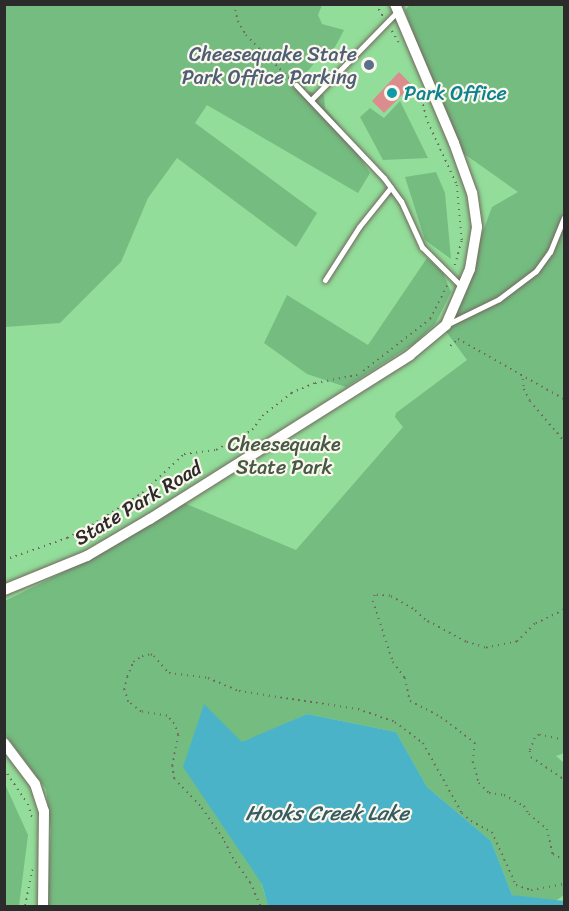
<!DOCTYPE html>
<style>
body{margin:0}
#map{position:relative;width:569px;height:911px;overflow:hidden;background:#f4dabd;font-family:Sriracha,sans-serif}
div>[style]{position:absolute}
[style*='--x']{left:calc(var(--x)*1px);top:calc(var(--y)*1px);width:calc(var(--w)*1px);rotate:calc(var(--a)*1deg)}
.green>*{inset:0;background:#92dd99}
.forest>*{inset:0;background:#75bc81}
.water>*{inset:0;background:#4ab3c8}
.building>*{inset:0;background:#da8d8c}
.path>*{height:1.5px;margin-top:-0.75px;transform-origin:0;background:repeating-linear-gradient(90deg,#71685e 0 1.5px,transparent 0 6px)}
.roads{filter:drop-shadow(0 0 2px #71685e) drop-shadow(0 0 2px #71685e)}
.lane>*{height:5px;margin:-2.5px;padding:0 2.5px;transform-origin:2.5px;border-radius:2.5px;background:#fff}
.street>*{height:10px;margin:-5px;padding:0 5px;transform-origin:5px;border-radius:5px;background:#fff}
.dots>*{width:16px;height:16px;translate:-50% -50%;box-sizing:border-box;border:3px solid #fbf7ec;border-radius:50%}
span{translate:-50% -50%;white-space:nowrap;text-align:center;line-height:1.15;-webkit-text-stroke:4.5px #fbf7ec;paint-order:stroke}
.service-label{font-size:20px;color:#4e5e75}
.right{translate:-100% -50%;text-align:right}
.culture-label{font-size:20px;color:#0d838f}
.left{translate:0 -50%;text-align:left}
.park-label{font-size:20px;color:#455846}
.street-label{font-size:20px;color:#2b2b2b}
.water-label{font-size:21px;color:#365b62;font-style:italic}
.frame{position:absolute;inset:0;border:6px solid #2b2b2b;pointer-events:none}
</style>
<div id="map">
<div class="green">
<div style="clip-path:polygon(5px 5px,564px 5px,564px 906px,5px 906px)"></div>
</div>
<div class="forest">
<div style="clip-path:polygon(411px 4px,564px 5px,564px 753px,556px 756px,564px 763px,564px 895px,554px 902px,512px 895px,491px 841px,427px 787px,396px 732px,307px 714px,242px 743px,262px 885px,268px 906px,47px 906px,51px 830px,46px 789px,5px 734px,5px 601px,68px 570px,184px 503px,296px 550px,403px 427px,395px 417px,396px 413px,467px 360px,445px 330px,452px 326px,446px 319px,460px 294px,492px 207px,518px 192px,456px 148px,427px 76px,405px 10px)"></div>
<div style="clip-path:polygon(5px 5px,322px 5px,318px 15px,322px 24px,344px 30px,335px 47px,317px 60px,302px 78px,306px 91px,324px 95px,325px 108px,337px 122px,370px 173px,358px 193px,207px 105px,195px 123px,317px 213px,296px 247px,177px 158px,148px 198px,121px 262px,60px 323px,5px 327px)"></div>
<div style="clip-path:polygon(400px 101px,428px 158px,383px 160px,360px 117px,370px 108px,384px 118px)"></div>
<div style="clip-path:polygon(436px 172px,445px 193px,451px 259px,425px 240px,405px 177px)"></div>
<div style="clip-path:polygon(427px 258px,443px 273px,451px 292px,435px 324px,415px 343px,346px 387px,307px 374px,264px 343px,287px 295px,368px 345px)"></div>
<div style="clip-path:polygon(4px 782px,28px 835px,19px 906px,5px 906px)"></div>
</div>
<div class="water">
<div style="clip-path:polygon(204px 704px,242px 742px,307px 714px,396px 732px,427px 787px,491px 841px,512px 895px,564px 901px,564px 906px,268px 906px,262px 884px,183px 767px)"></div>
</div>
<div class="building">
<div style="clip-path:polygon(399px 72px,412px 85px,384px 113px,372px 101px)"></div>
</div>
<div class="path">
<div style="--x:234;--y:4;--w:17;--a:77"></div>
<div style="--x:238;--y:21;--w:16;--a:60"></div>
<div style="--x:246;--y:35;--w:62;--a:45"></div>
<div style="--x:376;--y:4;--w:14;--a:60"></div>
<div style="--x:392;--y:31;--w:13;--a:58"></div>
<div style="--x:420;--y:93;--w:30;--a:75"></div>
<div style="--x:428;--y:122;--w:69;--a:65.3"></div>
<div style="--x:457;--y:185;--w:56;--a:84.9"></div>
<div style="--x:462;--y:241;--w:29;--a:106"></div>
<div style="--x:450;--y:346;--w:11;--a:-41"></div>
<div style="--x:458;--y:339;--w:122;--a:29.5"></div>
<div style="--x:363;--y:371;--w:85;--a:-37.8"></div>
<div style="--x:430;--y:319;--w:39;--a:-63"></div>
<div style="--x:523;--y:379;--w:10;--a:84"></div>
<div style="--x:524;--y:389;--w:13;--a:63"></div>
<div style="--x:530;--y:401;--w:52;--a:49.6"></div>
<div style="--x:4;--y:560;--w:67;--a:-19.2"></div>
<div style="--x:67;--y:538;--w:28;--a:-27"></div>
<div style="--x:92;--y:525;--w:59;--a:-32.6"></div>
<div style="--x:142;--y:493;--w:57;--a:-42.9"></div>
<div style="--x:184;--y:454;--w:32;--a:-7"></div>
<div style="--x:216;--y:450;--w:41;--a:-29.1"></div>
<div style="--x:252;--y:430;--w:17;--a:-54"></div>
<div style="--x:262;--y:416;--w:37;--a:-38"></div>
<div style="--x:291;--y:393;--w:26;--a:-23"></div>
<div style="--x:315;--y:383;--w:43;--a:-10.8"></div>
<div style="--x:564;--y:610;--w:32;--a:154"></div>
<div style="--x:535;--y:624;--w:25;--a:135"></div>
<div style="--x:517;--y:642;--w:33;--a:169"></div>
<div style="--x:485;--y:648;--w:20;--a:-162"></div>
<div style="--x:466;--y:642;--w:47;--a:-151.8"></div>
<div style="--x:425;--y:620;--w:16;--a:-137"></div>
<div style="--x:413;--y:609;--w:26;--a:-151"></div>
<div style="--x:390;--y:596;--w:15;--a:-176"></div>
<div style="--x:375;--y:595;--w:6;--a:108"></div>
<div style="--x:373;--y:601;--w:64;--a:71.8"></div>
<div style="--x:393;--y:662;--w:20;--a:53"></div>
<div style="--x:405;--y:678;--w:24;--a:78"></div>
<div style="--x:410;--y:701;--w:35;--a:27"></div>
<div style="--x:441;--y:717;--w:43;--a:37.4"></div>
<div style="--x:475;--y:743;--w:19;--a:96"></div>
<div style="--x:473;--y:762;--w:22;--a:74"></div>
<div style="--x:479;--y:783;--w:14;--a:45"></div>
<div style="--x:489;--y:793;--w:15;--a:8"></div>
<div style="--x:504;--y:795;--w:23;--a:29"></div>
<div style="--x:524;--y:806;--w:9;--a:58"></div>
<div style="--x:529;--y:814;--w:23;--a:40"></div>
<div style="--x:547;--y:829;--w:26;--a:77"></div>
<div style="--x:553;--y:854;--w:13;--a:29"></div>
<div style="--x:564;--y:740;--w:25;--a:-169"></div>
<div style="--x:539;--y:735;--w:5;--a:143"></div>
<div style="--x:535;--y:738;--w:14;--a:111"></div>
<div style="--x:530;--y:751;--w:6;--a:81"></div>
<div style="--x:531;--y:757;--w:40;--a:34"></div>
<div style="--x:4;--y:769;--w:42;--a:55.6"></div>
<div style="--x:28;--y:804;--w:17;--a:73"></div>
<div style="--x:25;--y:906;--w:37;--a:-79"></div>
<div style="--x:260;--y:906;--w:25;--a:-113"></div>
<div style="--x:250;--y:883;--w:29;--a:-125"></div>
<div style="--x:233;--y:859;--w:22;--a:-117"></div>
<div style="--x:223;--y:839;--w:40;--a:-124.9"></div>
<div style="--x:200;--y:806;--w:37;--a:-134"></div>
<div style="--x:174;--y:779;--w:13;--a:-99"></div>
<div style="--x:172;--y:766;--w:32;--a:-79"></div>
<div style="--x:178;--y:735;--w:12;--a:-110"></div>
<div style="--x:174;--y:724;--w:11;--a:-131"></div>
<div style="--x:167;--y:716;--w:26;--a:-171"></div>
<div style="--x:141;--y:712;--w:16;--a:-142"></div>
<div style="--x:128;--y:702;--w:13;--a:-108"></div>
<div style="--x:124;--y:690;--w:13;--a:-77"></div>
<div style="--x:127;--y:677;--w:16;--a:-68"></div>
<div style="--x:133;--y:662;--w:11;--a:-34"></div>
<div style="--x:142;--y:656;--w:9;--a:-13"></div>
<div style="--x:151;--y:654;--w:4;--a:34"></div>
<div style="--x:154;--y:656;--w:23;--a:49"></div>
<div style="--x:169;--y:673;--w:39;--a:7"></div>
<div style="--x:208;--y:678;--w:34;--a:23"></div>
<div style="--x:239;--y:691;--w:120;--a:8.6"></div>
<div style="--x:358;--y:709;--w:39;--a:19"></div>
<div style="--x:395;--y:722;--w:35;--a:37"></div>
<div style="--x:423;--y:743;--w:80;--a:60.9"></div>
<div style="--x:462;--y:813;--w:12;--a:42"></div>
<div style="--x:471;--y:821;--w:24;--a:28"></div>
<div style="--x:492;--y:832;--w:58;--a:65.6"></div>
<div style="--x:516;--y:885;--w:16;--a:18"></div>
<div style="--x:531;--y:890;--w:34;--a:-10"></div>
</div>
<div class="roads">
<div class="lane">
<div style="--x:296;--y:85;--w:128;--a:46.6"></div>
<div style="--x:384;--y:178;--w:29;--a:54"></div>
<div style="--x:401;--y:201;--w:51;--a:65.5"></div>
<div style="--x:422;--y:247;--w:55;--a:45"></div>
<div style="--x:311;--y:100;--w:124;--a:-45.7"></div>
<div style="--x:325;--y:280;--w:63;--a:-57.3"></div>
<div style="--x:359;--y:227;--w:51;--a:-51.3"></div>
<div style="--x:448;--y:324;--w:57;--a:-26.1"></div>
<div style="--x:499;--y:299;--w:46;--a:-37.1"></div>
<div style="--x:536;--y:271;--w:24;--a:-54"></div>
<div style="--x:550;--y:252;--w:37;--a:-68"></div>
</div>
<div class="street">
<div style="--x:4;--y:590;--w:90;--a:-22.3"></div>
<div style="--x:87;--y:556;--w:73;--a:-30.4"></div>
<div style="--x:150;--y:519;--w:307;--a:-32.2"></div>
<div style="--x:410;--y:355;--w:47;--a:-39.8"></div>
<div style="--x:446;--y:325;--w:61;--a:-66.8"></div>
<div style="--x:470;--y:269;--w:43;--a:-80.5"></div>
<div style="--x:477;--y:227;--w:34;--a:-98"></div>
<div style="--x:472;--y:193;--w:53;--a:-109.8"></div>
<div style="--x:454;--y:143;--w:151;--a:-113"></div>
<div style="--x:4;--y:743;--w:51;--a:52.9"></div>
<div style="--x:35;--y:784;--w:28;--a:72"></div>
<div style="--x:44;--y:811;--w:95;--a:90.6"></div>
</div>
</div>
<div class="dots">
<div style="left:369px;top:65px;background:#5c6f8a"></div>
<div style="left:392px;top:93px;background:#0f9aa8"></div>
</div>
<div class="service-label">
<span class="right" style="left:357px;top:66px">Cheesequake State<br>Park Office Parking</span>
</div>
<div class="culture-label">
<span class="left" style="left:404px;top:93px">Park Office</span>
</div>
<div class="park-label">
<span style="left:284px;top:456px">Cheesequake<br>State Park</span>
</div>
<div class="street-label">
<span style="left:138px;top:503px;rotate:-31deg">State Park Road</span>
</div>
<div class="water-label">
<span style="left:327px;top:813px">Hooks Creek Lake</span>
</div>
<div class="frame"></div>
</div>
